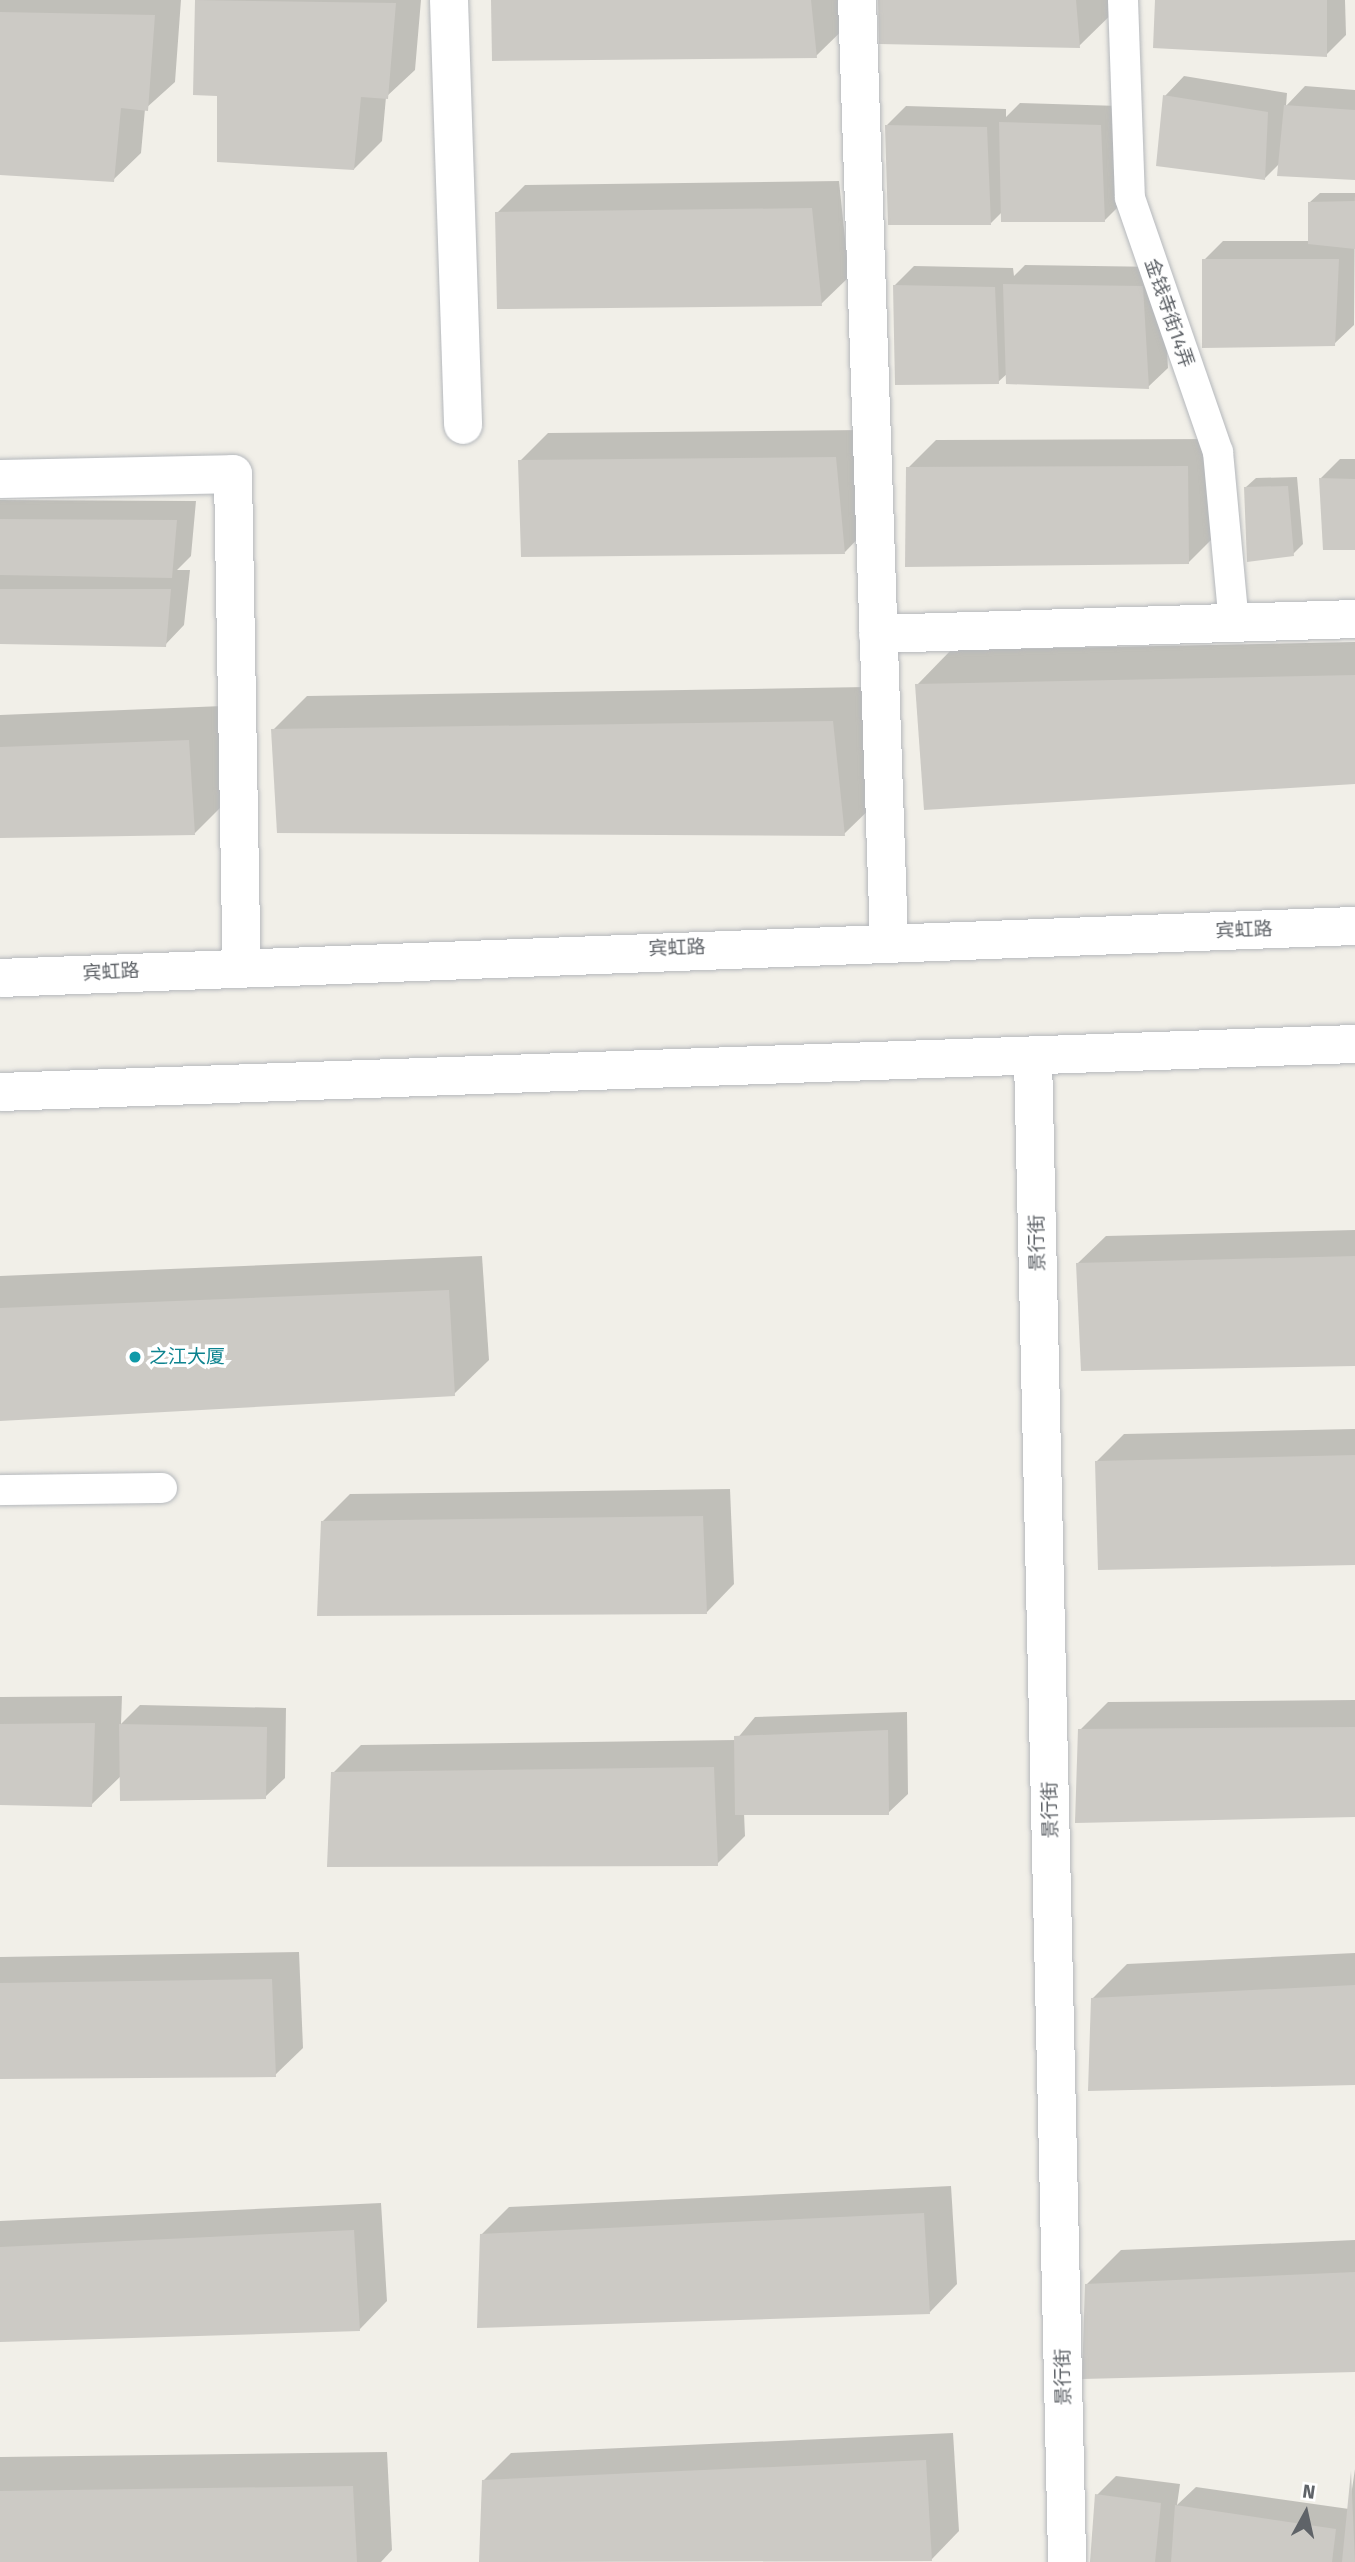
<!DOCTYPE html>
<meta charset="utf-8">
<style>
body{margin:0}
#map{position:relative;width:1355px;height:2562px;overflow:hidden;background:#f1efe8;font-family:"Fira Sans","Noto Sans SC",sans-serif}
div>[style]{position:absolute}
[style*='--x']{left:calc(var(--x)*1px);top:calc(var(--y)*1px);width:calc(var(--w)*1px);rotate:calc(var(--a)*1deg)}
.shadow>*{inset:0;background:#0003}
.building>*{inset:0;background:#cccac5}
.roads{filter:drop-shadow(0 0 2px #b5b8bc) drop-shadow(0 0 2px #b5b8bc)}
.service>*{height:30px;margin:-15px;padding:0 15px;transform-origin:15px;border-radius:15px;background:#fff}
.minor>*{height:38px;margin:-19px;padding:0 19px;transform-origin:19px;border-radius:19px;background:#fff}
.secondary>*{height:38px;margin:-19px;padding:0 19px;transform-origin:19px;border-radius:19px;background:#fff}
.dots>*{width:19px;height:19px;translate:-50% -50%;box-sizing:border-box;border:4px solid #fff;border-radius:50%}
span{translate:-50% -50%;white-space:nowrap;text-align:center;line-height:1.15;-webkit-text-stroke:7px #fff;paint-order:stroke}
.street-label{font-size:19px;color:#5f6368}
.culture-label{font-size:19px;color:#0d838f}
.left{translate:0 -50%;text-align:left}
.north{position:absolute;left:1271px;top:2478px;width:70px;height:70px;-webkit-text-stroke:5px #fff;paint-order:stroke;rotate:8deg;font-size:19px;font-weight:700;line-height:28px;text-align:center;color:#5f6368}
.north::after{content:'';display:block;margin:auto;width:24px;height:32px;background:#5f6368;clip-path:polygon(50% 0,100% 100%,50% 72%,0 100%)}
</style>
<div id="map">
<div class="shadow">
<div style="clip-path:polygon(0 0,181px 0,175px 82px,145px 109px,141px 153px,113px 180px,0 173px)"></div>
<div style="clip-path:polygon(197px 0,421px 0,415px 70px,386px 97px,382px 141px,354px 169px,218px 94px,195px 94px)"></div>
<div style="clip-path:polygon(492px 0,858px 0,860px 13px,816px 56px)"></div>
<div style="clip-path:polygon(879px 0,1122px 0,1123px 3px,1079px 46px)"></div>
<div style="clip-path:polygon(1156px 0,1345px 0,1346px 35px,1326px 55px)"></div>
<div style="clip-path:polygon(1184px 76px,1287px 93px,1286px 106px,1305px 86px,1355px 90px,1355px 179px,1280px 163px,1265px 178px,1165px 96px)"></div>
<div style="clip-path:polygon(1020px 103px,1120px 106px,1124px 201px,1104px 221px,1003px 211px,991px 223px,887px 125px,906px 106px,1006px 109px,1006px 117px)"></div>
<div style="clip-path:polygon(839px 181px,849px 277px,821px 304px,497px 213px,525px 185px)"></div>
<div style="clip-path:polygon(1320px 193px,1355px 193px,1354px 325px,1334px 344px,1204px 260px,1223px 241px,1310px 241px,1310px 202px)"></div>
<div style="clip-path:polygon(1025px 265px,1162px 267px,1168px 368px,1148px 387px,1008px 373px,998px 382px,894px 286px,914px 266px,1013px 268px,1014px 276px)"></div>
<div style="clip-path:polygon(863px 430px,872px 524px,845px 552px,520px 461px,548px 433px)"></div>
<div style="clip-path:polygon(1215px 439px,1216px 535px,1188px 563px,908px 468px,936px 440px)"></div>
<div style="clip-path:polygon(1340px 459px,1355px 459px,1355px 548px,1321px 478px)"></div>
<div style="clip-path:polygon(1297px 477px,1303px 544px,1293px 554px,1246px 487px,1256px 478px)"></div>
<div style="clip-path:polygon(0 500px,196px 501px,191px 556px,177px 570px,190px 570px,184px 625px,165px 645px,0 643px)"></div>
<div style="clip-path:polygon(1355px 642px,1355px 782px,917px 685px,951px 650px)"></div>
<div style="clip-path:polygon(867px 687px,879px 800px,844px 834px,273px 730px,307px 696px)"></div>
<div style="clip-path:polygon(223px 706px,229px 799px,195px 833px,0 836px,0 715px)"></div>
<div style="clip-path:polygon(1355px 1230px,1355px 1364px,1078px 1263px,1106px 1236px)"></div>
<div style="clip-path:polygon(482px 1256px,489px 1360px,454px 1394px,0 1419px,0 1276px)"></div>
<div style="clip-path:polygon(1355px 1429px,1355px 1563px,1096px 1462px,1124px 1434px)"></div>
<div style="clip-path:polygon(730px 1489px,734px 1584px,707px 1612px,322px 1522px,350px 1494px)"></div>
<div style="clip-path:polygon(122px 1696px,121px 1724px,140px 1705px,286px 1708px,285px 1778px,265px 1797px,122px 1775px,91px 1805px,0 1803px,0 1697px)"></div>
<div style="clip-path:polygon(1355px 1700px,1355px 1816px,1080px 1730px,1108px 1702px)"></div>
<div style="clip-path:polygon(907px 1712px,908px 1794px,888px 1813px,744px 1813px,745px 1836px,717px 1864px,333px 1773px,361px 1745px,736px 1740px,755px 1717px)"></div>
<div style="clip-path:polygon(299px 1952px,303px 2048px,275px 2075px,0 2077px,0 1957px)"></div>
<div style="clip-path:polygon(1355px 1953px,1355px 2083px,1093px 1998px,1127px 1964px)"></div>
<div style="clip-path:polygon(951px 2186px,957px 2284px,930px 2312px,481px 2235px,509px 2207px)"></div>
<div style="clip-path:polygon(381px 2203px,387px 2301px,360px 2329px,0 2340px,0 2221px)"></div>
<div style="clip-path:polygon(1355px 2240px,1355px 2371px,1086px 2285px,1121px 2250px)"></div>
<div style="clip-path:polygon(953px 2433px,959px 2531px,932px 2559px,481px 2562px,483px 2481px,511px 2453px)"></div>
<div style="clip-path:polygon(387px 2452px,392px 2550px,381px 2562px,0 2562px,0 2457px)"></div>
<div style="clip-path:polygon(1355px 2469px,1355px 2562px,1092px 2562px,1097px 2495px,1116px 2476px,1180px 2484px,1177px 2505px,1196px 2487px,1349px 2509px)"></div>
</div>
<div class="building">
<div style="clip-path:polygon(195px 0,396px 3px,388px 99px,361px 97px,354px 170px,217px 162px,217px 96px,193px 95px)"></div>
<div style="clip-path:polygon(491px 0,811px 0,817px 58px,492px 61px)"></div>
<div style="clip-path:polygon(878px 0,1076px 0,1080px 48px,879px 44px)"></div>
<div style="clip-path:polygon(1155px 0,1327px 0,1327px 57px,1153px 48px)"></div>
<div style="clip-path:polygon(0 12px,155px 15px,148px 111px,121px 108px,114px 182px,0 175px)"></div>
<div style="clip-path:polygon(1163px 95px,1268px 112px,1265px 180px,1156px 166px)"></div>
<div style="clip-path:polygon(1284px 105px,1355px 110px,1355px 180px,1277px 176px)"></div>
<div style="clip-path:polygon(999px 122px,1101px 125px,1105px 222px,1001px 222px)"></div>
<div style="clip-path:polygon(885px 125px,987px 127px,991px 225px,888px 225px)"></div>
<div style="clip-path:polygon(1355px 201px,1355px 249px,1308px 244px,1308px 202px)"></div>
<div style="clip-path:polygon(812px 208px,822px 306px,497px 309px,495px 212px)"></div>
<div style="clip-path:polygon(1202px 259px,1339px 259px,1335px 346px,1202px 348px)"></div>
<div style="clip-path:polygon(1003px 284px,1143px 286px,1149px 389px,1006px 384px)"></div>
<div style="clip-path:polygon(893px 285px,995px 287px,999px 384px,895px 385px)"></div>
<div style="clip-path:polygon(836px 457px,845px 554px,521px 557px,518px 460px)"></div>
<div style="clip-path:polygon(1188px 466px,1189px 564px,905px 567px,906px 467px)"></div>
<div style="clip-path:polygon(1319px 478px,1355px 479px,1355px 550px,1323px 550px)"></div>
<div style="clip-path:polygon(1288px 486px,1294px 556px,1247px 562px,1244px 487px)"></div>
<div style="clip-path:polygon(0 519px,177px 520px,172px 578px,0 575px)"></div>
<div style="clip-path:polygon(0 589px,171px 589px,166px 647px,0 644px)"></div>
<div style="clip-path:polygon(1355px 675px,1355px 784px,924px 810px,915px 684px)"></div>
<div style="clip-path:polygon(833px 721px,845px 836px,277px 833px,271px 729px)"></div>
<div style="clip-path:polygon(189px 740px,195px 835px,0 838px,0 747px)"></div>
<div style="clip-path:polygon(1355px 1256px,1355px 1366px,1081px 1371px,1076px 1263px)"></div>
<div style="clip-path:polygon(449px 1290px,455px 1396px,0 1421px,0 1308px)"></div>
<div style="clip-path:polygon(1355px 1455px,1355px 1565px,1098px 1570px,1095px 1461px)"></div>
<div style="clip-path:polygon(703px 1516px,707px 1614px,317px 1616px,321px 1521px)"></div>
<div style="clip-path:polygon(95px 1723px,92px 1807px,0 1805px,0 1724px)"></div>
<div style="clip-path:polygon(119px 1724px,267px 1727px,266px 1799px,120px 1801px)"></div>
<div style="clip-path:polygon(1355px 1727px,1355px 1817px,1075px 1823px,1078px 1729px)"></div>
<div style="clip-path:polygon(888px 1730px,889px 1815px,735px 1815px,734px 1736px)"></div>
<div style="clip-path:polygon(714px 1767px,718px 1866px,327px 1867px,331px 1772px)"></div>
<div style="clip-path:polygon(272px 1979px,276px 2077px,0 2079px,0 1983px)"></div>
<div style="clip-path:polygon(1355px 1985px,1355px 2085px,1088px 2091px,1091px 1998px)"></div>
<div style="clip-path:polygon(924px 2213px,930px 2314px,477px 2328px,480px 2234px)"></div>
<div style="clip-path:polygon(354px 2230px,360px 2331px,0 2342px,0 2247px)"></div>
<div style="clip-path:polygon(1355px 2272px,1355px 2372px,1082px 2379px,1085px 2284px)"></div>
<div style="clip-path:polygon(926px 2460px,932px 2561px,479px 2562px,482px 2480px)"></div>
<div style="clip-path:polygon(1351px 2471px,1355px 2562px,1342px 2562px)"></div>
<div style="clip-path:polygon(353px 2486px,357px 2562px,0 2562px,0 2491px)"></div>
<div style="clip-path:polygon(1095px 2494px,1161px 2503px,1155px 2562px,1090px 2562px)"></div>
<div style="clip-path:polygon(1175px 2505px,1336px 2529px,1332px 2562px,1171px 2562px)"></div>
</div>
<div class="roads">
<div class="service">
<div style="--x:1123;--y:0;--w:198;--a:88"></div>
<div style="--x:1130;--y:198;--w:269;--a:70.9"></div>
<div style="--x:1218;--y:452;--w:172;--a:84.7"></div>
<div style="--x:0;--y:1490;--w:162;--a:-0.7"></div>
</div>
<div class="minor">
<div style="--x:449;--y:0;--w:425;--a:88.1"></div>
<div style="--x:857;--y:0;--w:940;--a:88.05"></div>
<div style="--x:0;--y:479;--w:233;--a:-1.2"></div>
<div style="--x:233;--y:474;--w:492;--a:89"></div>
<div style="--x:878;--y:634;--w:477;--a:-1.8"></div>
<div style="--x:1033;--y:1058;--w:1504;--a:88.7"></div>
</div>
<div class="secondary">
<div style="--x:0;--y:978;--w:1356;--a:-2.2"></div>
<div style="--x:0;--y:1092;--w:1356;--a:-2.03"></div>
</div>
</div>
<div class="dots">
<div style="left:135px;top:1357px;background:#0f9aa8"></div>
</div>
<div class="street-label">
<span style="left:1169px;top:313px;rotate:71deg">金钱寺街14弄</span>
<span style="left:1244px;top:930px;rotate:-2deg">宾虹路</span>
<span style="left:677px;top:948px;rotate:-2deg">宾虹路</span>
<span style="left:111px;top:972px;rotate:-3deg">宾虹路</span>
<span style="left:1037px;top:1243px;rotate:-91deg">景行街</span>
<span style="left:1050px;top:1810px;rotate:-91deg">景行街</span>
<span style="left:1063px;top:2377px;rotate:-91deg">景行街</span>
</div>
<div class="culture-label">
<span class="left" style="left:149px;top:1357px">之江大厦</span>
</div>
<div class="north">N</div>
</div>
